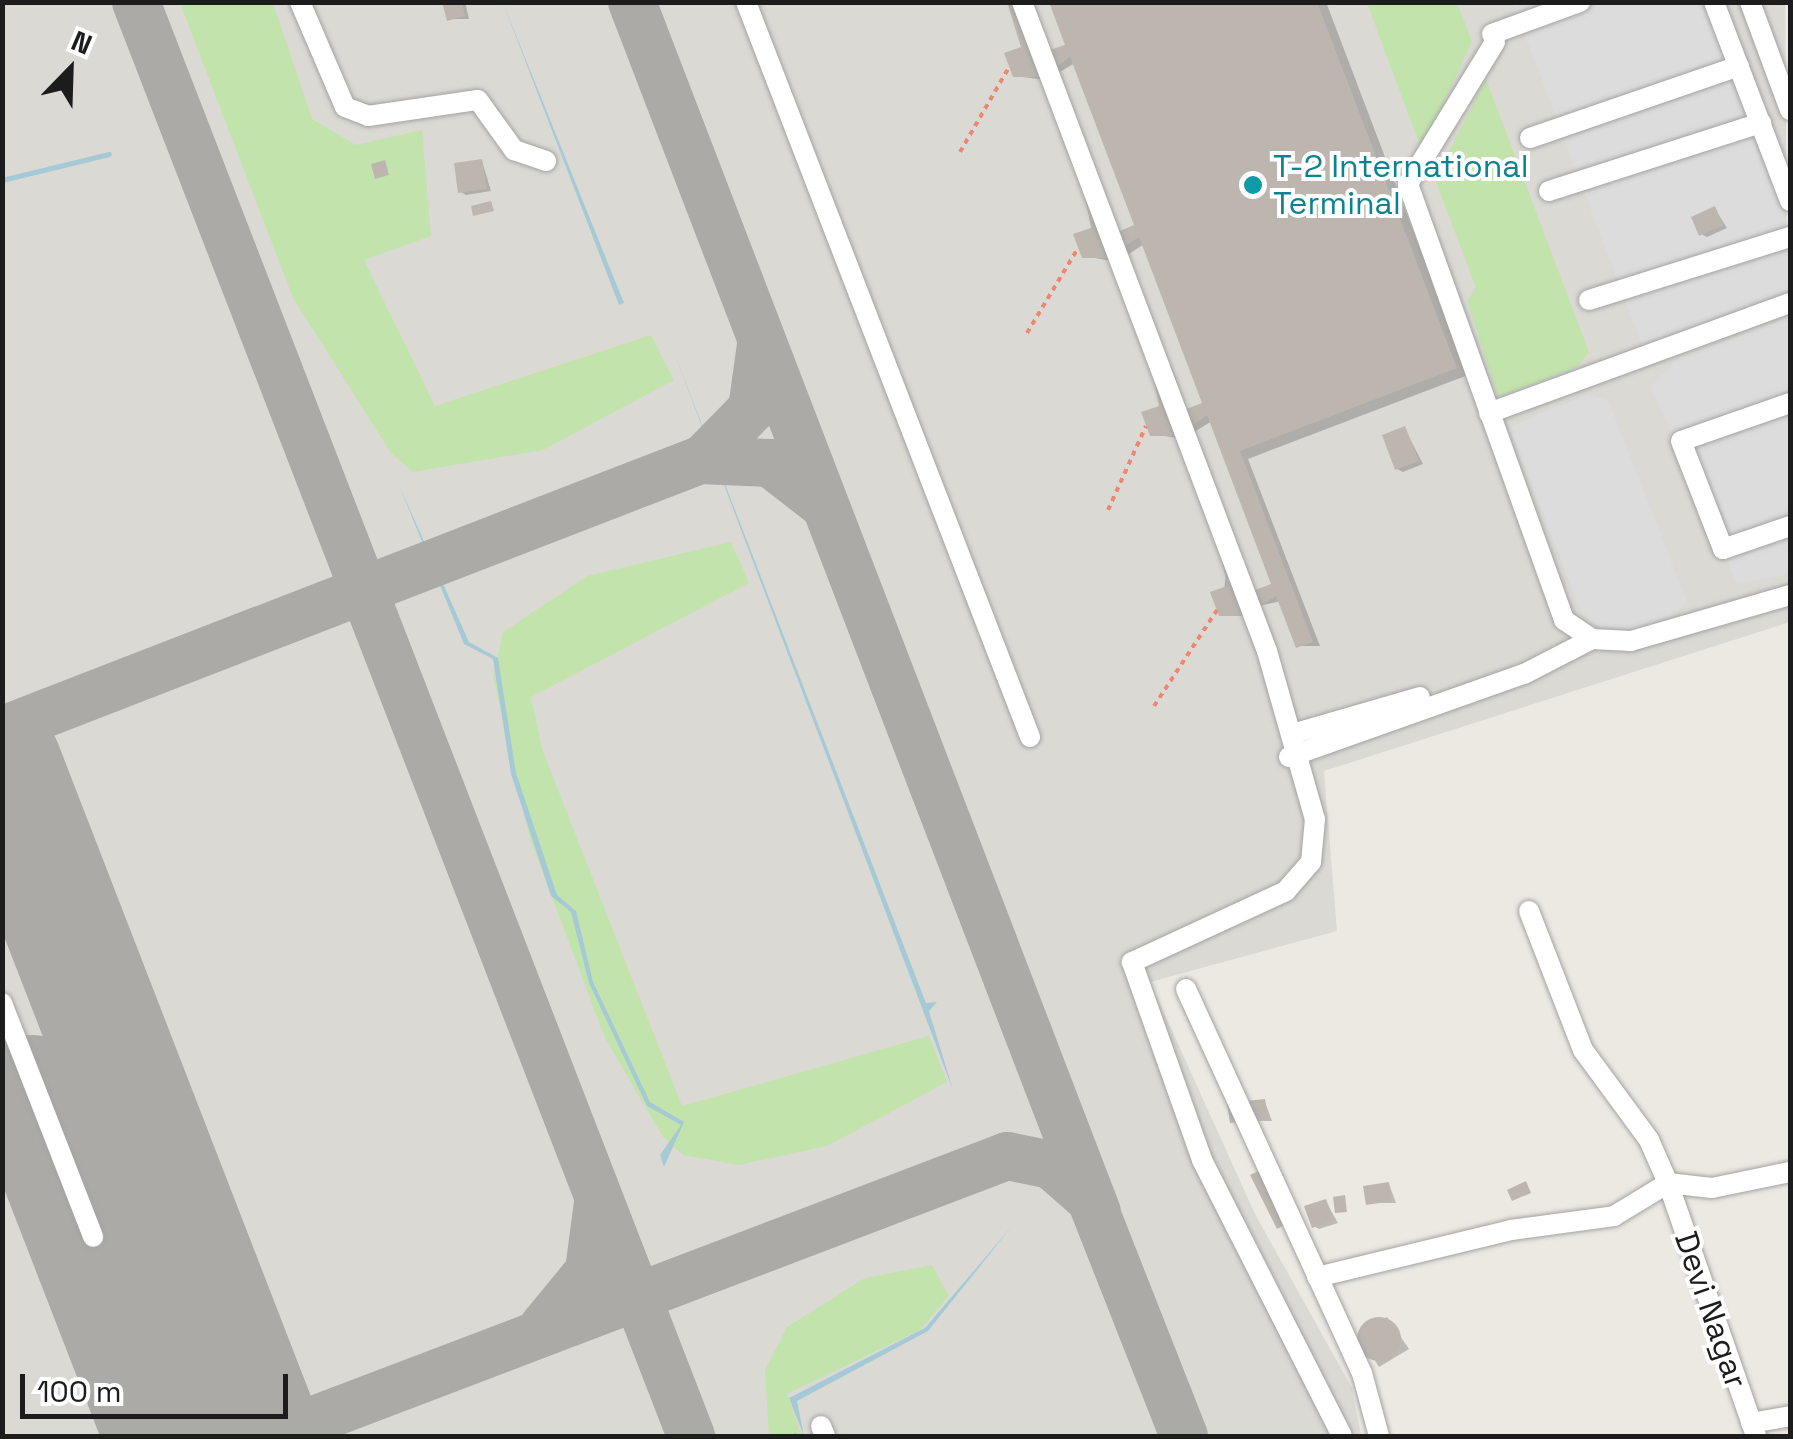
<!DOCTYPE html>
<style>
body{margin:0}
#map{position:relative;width:1793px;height:1439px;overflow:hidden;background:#ece9e2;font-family:"Space Grotesk",sans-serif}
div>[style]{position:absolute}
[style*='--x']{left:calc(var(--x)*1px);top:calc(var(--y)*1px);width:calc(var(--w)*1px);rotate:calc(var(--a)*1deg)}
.airport>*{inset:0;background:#dbd9d4}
.grass>*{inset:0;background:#c3e3ac}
.parking>*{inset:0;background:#dcdcdc}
.water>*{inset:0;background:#a6c9d6}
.shadow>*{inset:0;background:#0003}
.stream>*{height:5px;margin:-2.5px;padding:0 2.5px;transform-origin:2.5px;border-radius:2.5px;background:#a6c9d6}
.taxiway>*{height:48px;margin:-24px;padding:0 24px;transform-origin:24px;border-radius:24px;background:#abaaa6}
.runway>*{height:120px;margin:-60px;padding:0 60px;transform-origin:60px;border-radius:60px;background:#abaaa6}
.building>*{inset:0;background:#bcb6af}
.round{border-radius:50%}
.path>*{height:4px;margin-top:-2px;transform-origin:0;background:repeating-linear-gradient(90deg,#ed8672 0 5px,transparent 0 10px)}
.roads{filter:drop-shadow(0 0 2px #a3a3a3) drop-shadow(0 0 2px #a3a3a3)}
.minor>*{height:20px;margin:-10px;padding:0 10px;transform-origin:10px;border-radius:10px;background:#fff}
.dots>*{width:28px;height:28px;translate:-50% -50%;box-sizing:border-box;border:5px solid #fff;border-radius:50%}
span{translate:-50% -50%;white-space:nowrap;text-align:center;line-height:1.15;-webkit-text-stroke:8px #fff;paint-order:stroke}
.culture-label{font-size:32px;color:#0d838f}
.left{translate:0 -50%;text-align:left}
.street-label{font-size:32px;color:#1c1c1c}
.frame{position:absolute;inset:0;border:5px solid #1c1c1c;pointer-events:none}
.north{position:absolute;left:20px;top:20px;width:100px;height:100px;-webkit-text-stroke:8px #fff;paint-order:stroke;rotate:23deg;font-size:28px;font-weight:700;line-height:40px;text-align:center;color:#1c1c1c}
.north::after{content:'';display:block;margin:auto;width:35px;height:45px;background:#1c1c1c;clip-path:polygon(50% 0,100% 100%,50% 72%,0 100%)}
.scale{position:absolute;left:20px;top:1374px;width:268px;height:45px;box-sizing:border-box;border:5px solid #1c1c1c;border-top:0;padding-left:12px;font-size:30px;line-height:35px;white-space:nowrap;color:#1c1c1c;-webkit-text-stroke:8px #fff;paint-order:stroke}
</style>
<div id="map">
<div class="airport">
<div style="clip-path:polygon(3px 3px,1785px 3px,1790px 622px,1324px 771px,1337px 931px,1150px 982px,1255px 1214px,1352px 1388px,1361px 1436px,3px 1436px)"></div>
</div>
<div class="grass">
<div style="clip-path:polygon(180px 3px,273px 3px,312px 119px,356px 145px,422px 130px,431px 236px,364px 260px,435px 406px,651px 335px,674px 380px,543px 450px,413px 472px,391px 453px,293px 298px)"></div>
<div style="clip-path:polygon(1367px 3px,1457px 3px,1472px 41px,1422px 151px)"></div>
<div style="clip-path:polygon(1486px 79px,1589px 352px,1577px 367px,1498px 397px,1467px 301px,1476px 288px,1435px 179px)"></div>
<div style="clip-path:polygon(731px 542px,749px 583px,531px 697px,542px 749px,682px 1106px,929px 1036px,947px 1082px,827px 1146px,739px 1165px,683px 1155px,663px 1137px,605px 1038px,530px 839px,493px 676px,503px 632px,587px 576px)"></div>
<div style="clip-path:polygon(932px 1265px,949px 1296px,920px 1330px,787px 1394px,802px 1436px,769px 1436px,765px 1370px,787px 1327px,865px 1278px)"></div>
</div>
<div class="parking">
<div style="clip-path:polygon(1513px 3px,1705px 3px,1790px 232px,1790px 291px,1642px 345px)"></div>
<div style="clip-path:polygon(1790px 317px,1790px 574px,1737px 584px,1651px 386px,1677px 360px)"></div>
<div style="clip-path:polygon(1587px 395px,1608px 400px,1687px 602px,1660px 628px,1612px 635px,1582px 614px,1509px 427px)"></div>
</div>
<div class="water">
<div style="clip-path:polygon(503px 3px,624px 303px,619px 305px)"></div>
<div style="clip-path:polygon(673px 350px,926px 1003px,937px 1002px,929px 1011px,953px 1090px)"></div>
<div style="clip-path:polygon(398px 483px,469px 642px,498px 658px,516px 773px,557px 895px,576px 911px,593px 982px,650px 1102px,684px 1122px,664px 1167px,660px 1155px,681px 1125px,647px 1106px,589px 983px,571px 912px,551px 896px,511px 774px,493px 659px,464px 644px)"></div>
<div style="clip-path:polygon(1013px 1225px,928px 1331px,797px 1401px,804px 1436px,789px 1398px,925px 1328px)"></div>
</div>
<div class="shadow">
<div style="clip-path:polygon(445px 2px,465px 2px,469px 19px,449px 19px)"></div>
<div style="clip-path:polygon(1052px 2px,1326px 2px,1468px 375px,1248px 459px,1320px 646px,1298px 646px,1281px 601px,1221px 615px,1230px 541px,1256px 592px,1274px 585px,1212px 421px,1183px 439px,1152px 434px,1162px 407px,1152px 356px,1171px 366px,1187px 412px,1207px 409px,1144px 244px,1117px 262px,1084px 256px,1094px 230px,1084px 179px,1103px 188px,1119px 234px,1138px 227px,1075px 63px,1046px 80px,1015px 76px,1070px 50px)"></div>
<div style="clip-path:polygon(482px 161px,491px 191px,466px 195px,461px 192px)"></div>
<div style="clip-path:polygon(1715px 209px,1727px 228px,1707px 237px,1701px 234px)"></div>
<div style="clip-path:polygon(1405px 429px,1423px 464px,1403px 472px,1397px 469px)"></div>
<div style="clip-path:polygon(1265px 1102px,1272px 1121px,1232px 1121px)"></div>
<div style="clip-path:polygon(1389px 1184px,1396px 1203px,1369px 1203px)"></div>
<div style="clip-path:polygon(1326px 1202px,1338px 1223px,1319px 1229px,1314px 1226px)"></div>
<div style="clip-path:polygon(1387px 1317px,1409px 1349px,1379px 1367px,1360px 1337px)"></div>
</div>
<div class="stream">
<div style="--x:2;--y:180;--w:110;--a:-13.7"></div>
<div style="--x:795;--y:1435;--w:1;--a:45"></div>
</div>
<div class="taxiway">
<div style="--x:136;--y:2;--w:1538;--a:68.84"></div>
<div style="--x:632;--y:2;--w:1296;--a:68.98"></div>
<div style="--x:703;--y:459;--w:70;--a:-45.6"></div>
<div style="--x:752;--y:409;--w:65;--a:-82"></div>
<div style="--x:5;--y:729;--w:745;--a:-21.16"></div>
<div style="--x:700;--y:460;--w:70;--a:2.5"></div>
<div style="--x:770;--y:463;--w:68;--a:37.9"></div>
<div style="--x:93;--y:1237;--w:163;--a:68.5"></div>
<div style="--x:153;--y:1389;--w:74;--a:39.5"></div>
<div style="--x:543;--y:1327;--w:72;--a:-50.6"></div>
<div style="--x:589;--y:1271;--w:69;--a:-82.5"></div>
<div style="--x:272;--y:1436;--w:787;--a:-20.85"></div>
<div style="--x:1007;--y:1156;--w:45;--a:11.6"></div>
<div style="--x:1051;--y:1165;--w:53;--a:41.2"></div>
<div style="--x:1091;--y:1200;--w:254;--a:68.5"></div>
</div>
<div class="runway">
<div style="--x:2;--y:765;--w:720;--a:68.82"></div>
<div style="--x:32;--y:1095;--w:366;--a:68.8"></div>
</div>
<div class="building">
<div style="clip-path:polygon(442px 2px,462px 2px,465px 16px,447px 21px)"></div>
<div style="clip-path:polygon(1007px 2px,1027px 2px,1044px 52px,1065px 45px,1049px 2px,1317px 2px,1457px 368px,1240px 451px,1313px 642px,1296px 648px,1276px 596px,1243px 616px,1219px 616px,1210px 592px,1227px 586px,1218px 534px,1250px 592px,1271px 584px,1207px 415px,1178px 436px,1150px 436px,1141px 412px,1159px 406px,1149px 354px,1181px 411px,1202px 403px,1139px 237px,1108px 258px,1082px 258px,1073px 234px,1091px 228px,1081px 176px,1113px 234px,1134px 225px,1070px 57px,1042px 77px,1013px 77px,1004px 53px,1021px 47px)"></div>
<div style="clip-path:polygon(482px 159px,487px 189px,458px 193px,454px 163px)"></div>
<div style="clip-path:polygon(385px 160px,389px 175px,375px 179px,371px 164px)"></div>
<div style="clip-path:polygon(491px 201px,494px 211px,473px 216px,471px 206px)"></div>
<div style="clip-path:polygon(1715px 206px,1723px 225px,1699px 236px,1691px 217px)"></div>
<div style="clip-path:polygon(1405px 426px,1419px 461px,1395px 470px,1382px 435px)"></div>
<div style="clip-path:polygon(1265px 1099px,1268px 1119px,1230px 1123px,1227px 1103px)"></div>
<div style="clip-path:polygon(1267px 1167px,1297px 1219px,1277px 1229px,1250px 1175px)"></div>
<div style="clip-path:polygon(1526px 1181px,1531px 1193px,1512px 1201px,1507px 1190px)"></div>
<div style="clip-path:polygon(1389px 1182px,1392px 1201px,1366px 1205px,1363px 1186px)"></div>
<div style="clip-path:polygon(1345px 1195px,1347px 1212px,1335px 1213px,1333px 1197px)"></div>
<div style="clip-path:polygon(1326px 1199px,1334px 1220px,1312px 1228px,1304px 1206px)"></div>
<div class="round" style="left:1357px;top:1317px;width:44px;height:44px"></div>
</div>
<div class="path">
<div style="--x:960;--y:152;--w:98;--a:-60"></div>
<div style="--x:1027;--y:333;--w:99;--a:-59"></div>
<div style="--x:1108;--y:510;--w:92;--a:-65.7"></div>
<div style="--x:1154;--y:706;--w:115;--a:-56.7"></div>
</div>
<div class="roads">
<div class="minor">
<div style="--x:300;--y:2;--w:114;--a:66.8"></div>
<div style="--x:345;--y:107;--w:25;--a:21"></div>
<div style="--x:368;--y:116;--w:111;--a:-8.3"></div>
<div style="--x:478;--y:100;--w:62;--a:54.2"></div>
<div style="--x:514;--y:150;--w:34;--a:19"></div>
<div style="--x:746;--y:2;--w:788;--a:68.87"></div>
<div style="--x:1022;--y:2;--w:694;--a:69.32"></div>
<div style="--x:1267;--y:651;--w:175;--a:74.1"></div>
<div style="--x:1315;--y:819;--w:43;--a:95.3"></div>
<div style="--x:1311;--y:862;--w:38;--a:131"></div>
<div style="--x:1286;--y:891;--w:170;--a:155.2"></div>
<div style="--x:1132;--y:962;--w:210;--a:70.5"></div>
<div style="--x:1202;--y:1160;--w:309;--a:63.1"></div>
<div style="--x:1714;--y:2;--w:213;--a:69.1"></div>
<div style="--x:1750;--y:2;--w:115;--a:69.7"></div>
<div style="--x:1492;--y:34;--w:94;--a:-20"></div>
<div style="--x:1495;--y:42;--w:167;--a:121.5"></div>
<div style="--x:1408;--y:184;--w:463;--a:70.3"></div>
<div style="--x:1564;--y:620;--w:34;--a:34"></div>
<div style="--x:1592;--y:639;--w:39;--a:3"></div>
<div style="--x:1631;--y:641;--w:166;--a:-16.1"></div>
<div style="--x:1530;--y:138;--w:221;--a:-19"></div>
<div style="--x:1549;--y:191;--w:223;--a:-17.8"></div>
<div style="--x:1589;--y:300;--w:211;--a:-17.4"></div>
<div style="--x:1790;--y:403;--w:115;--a:160.8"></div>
<div style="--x:1681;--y:441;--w:116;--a:68.7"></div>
<div style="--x:1723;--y:549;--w:71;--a:-18.9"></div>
<div style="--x:1489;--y:413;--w:320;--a:-20.1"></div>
<div style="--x:1292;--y:734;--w:133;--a:-16.1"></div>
<div style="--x:1289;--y:757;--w:249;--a:-19.5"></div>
<div style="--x:1524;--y:674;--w:76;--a:-27.2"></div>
<div style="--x:1529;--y:911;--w:149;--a:68.8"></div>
<div style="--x:1583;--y:1050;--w:112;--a:53.7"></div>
<div style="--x:1649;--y:1140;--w:47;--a:66.2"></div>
<div style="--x:1668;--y:1183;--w:268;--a:70.8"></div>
<div style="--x:1186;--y:989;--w:422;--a:65.4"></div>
<div style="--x:1362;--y:1373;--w:65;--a:74.9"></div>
<div style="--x:2;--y:1003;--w:251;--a:68.7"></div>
<div style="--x:1317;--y:1277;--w:200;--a:-13.6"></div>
<div style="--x:1511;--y:1230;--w:104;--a:-7.7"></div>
<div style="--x:1614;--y:1216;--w:63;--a:-31.4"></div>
<div style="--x:1668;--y:1183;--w:44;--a:6.5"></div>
<div style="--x:1712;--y:1188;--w:80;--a:-11.6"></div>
<div style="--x:1751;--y:1423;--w:40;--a:-10"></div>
<div style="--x:821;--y:1426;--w:11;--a:68"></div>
</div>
</div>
<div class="dots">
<div style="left:1253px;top:185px;background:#0f9aa8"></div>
</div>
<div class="culture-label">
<span class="left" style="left:1273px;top:185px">T-2 International<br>Terminal</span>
</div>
<div class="street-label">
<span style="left:1711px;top:1310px;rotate:71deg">Devi Nagar</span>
</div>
<div class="frame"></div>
<div class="north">N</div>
<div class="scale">100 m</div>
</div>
